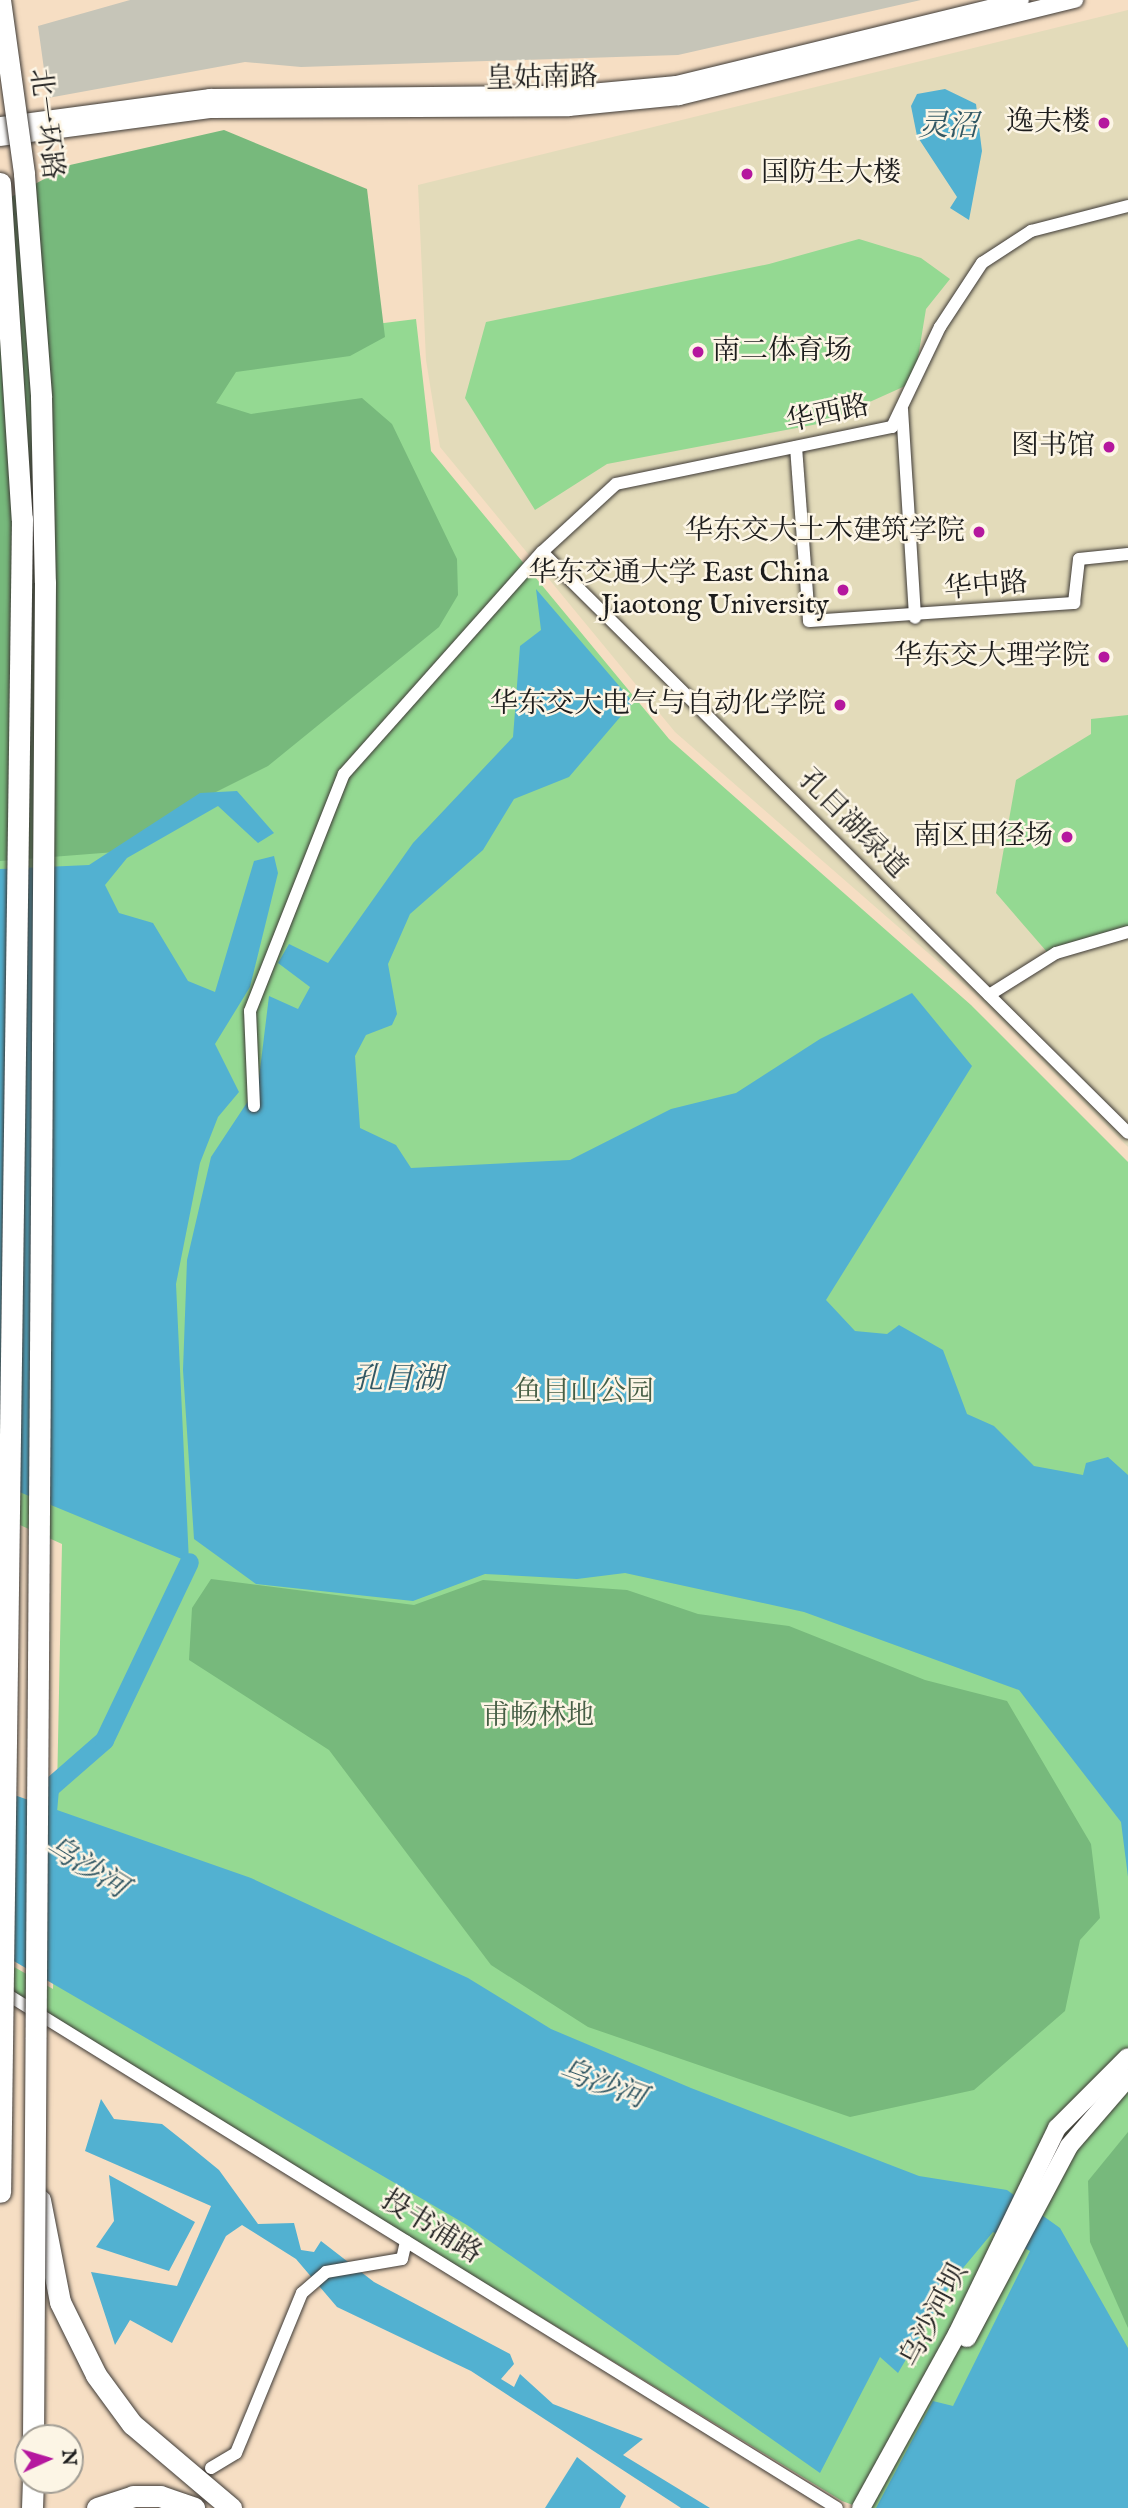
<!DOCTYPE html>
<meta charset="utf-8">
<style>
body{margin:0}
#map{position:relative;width:1128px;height:2508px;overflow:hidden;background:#f6dec3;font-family:"IM FELL English","Noto Serif SC",serif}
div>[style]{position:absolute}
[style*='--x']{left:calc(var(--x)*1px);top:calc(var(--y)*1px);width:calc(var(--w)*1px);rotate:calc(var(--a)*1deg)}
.built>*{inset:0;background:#e3dbba}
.industrial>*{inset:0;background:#c6c5b8}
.green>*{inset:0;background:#94d992}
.forest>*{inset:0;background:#77b97c}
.water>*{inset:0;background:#52b1d1}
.river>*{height:19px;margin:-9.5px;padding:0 9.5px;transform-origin:9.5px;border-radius:9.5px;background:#52b1d1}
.roads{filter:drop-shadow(0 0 2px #3d3935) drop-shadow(0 0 2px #3d3935)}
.minor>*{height:12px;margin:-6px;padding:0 6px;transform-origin:6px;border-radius:6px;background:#fff}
.tertiary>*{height:16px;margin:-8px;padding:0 8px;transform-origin:8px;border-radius:8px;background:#fff}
.secondary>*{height:18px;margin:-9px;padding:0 9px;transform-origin:9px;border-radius:9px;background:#fff}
.trunk>*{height:21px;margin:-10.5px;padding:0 10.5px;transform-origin:10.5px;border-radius:10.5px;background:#fff}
.bridges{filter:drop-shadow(0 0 2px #3d3935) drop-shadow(0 0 2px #3d3935)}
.trunk-bridge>*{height:21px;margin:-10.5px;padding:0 10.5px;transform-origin:10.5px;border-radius:10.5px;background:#fff}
.dots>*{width:19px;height:19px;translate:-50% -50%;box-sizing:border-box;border:4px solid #fcf5e5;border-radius:50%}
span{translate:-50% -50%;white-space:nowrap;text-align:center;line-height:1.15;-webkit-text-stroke:5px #fcf5e5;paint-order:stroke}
.street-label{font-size:28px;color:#1c1c1c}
.poi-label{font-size:28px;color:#1c1c1c}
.right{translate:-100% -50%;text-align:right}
.left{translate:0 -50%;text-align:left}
.park-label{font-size:28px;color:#465e45}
.water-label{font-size:30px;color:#325864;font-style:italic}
.north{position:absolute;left:14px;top:2424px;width:70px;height:70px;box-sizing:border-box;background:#fcf5e5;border:2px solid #a29e95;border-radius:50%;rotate:86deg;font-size:19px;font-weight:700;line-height:28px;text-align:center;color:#1c1c1c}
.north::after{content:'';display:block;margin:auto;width:24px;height:32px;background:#b5179e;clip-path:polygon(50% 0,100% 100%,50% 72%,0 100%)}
</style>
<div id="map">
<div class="built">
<div style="clip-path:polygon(1128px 10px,1128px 1147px,974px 993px,675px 732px,440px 447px,426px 360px,418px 185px)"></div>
</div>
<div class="industrial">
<div style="clip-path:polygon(130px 0,921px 0,678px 55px,301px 67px,245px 62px,48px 98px,38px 26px)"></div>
</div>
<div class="green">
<div style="clip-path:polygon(859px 239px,921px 258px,950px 279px,926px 309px,914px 382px,823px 423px,607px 464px,535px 510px,465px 398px,486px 322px,769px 264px)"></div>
<div style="clip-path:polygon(416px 319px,431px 451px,669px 739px,971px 1005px,1128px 1162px,1128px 2508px,861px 2508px,842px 2501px,0 1987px,0 1959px,53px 1989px,62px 1544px,0 1516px,0 771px,58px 364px)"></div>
<div style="clip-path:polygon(1128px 715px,1128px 926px,1047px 952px,996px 893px,1016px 780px,1091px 734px,1091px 719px)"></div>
</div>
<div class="forest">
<div style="clip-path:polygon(224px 130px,367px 189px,385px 337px,350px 356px,236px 372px,216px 403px,251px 414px,362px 398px,392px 424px,457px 559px,458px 595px,439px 627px,268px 766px,186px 807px,128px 851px,0 861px,0 203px,70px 165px)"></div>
<div style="clip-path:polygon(211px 1579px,414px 1605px,483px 1580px,627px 1590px,698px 1614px,789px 1626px,925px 1680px,1007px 1701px,1091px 1844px,1100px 1918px,1080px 1940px,1065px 2011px,974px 2090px,850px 2117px,588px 2027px,491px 1965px,329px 1750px,189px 1660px,192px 1608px)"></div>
<div style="clip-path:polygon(1128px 2132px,1128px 2328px,1090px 2242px,1088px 2181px)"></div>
</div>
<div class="water">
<div style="clip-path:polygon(945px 89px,976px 104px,982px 151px,969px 220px,950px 208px,957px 197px,917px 136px,911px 106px,917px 94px)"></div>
<div style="clip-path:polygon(536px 589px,633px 702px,569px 777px,514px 799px,483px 850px,410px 914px,388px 964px,397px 1014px,392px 1025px,366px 1035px,355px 1056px,360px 1128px,396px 1145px,411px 1168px,570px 1160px,671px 1109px,736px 1093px,820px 1039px,912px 993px,972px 1066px,826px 1300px,855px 1331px,887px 1334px,899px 1325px,943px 1350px,967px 1414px,994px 1426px,1034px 1466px,1083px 1475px,1086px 1463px,1108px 1457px,1128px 1475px,1128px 1877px,1121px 1822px,1019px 1690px,804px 1612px,625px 1573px,577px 1579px,485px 1574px,413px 1601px,256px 1584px,194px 1539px,183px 1370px,187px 1260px,211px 1157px,258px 1086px,269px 996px,298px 1009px,310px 987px,278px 963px,289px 944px,328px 963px,413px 843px,513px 737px,520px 646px,541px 630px)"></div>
<div style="clip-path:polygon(237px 791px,274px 833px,258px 843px,218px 806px,127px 858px,105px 885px,119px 913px,153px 923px,188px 981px,215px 992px,254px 861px,274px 856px,278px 873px,250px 987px,215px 1044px,239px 1092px,218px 1117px,200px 1163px,176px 1284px,189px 1562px,0 1484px,0 869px,89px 865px,200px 793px)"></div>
<div style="clip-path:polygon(0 1790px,251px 1878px,468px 1978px,551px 2029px,691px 2088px,919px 2176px,1007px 2190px,1060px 2228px,1128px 2348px,1128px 2508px,876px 2508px,933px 2401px,953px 2406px,1030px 2251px,993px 2232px,953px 2280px,898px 2373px,880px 2357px,820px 2473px,467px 2225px,0 1953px)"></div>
<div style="clip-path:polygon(101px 2099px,114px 2119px,162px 2124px,186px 2143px,219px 2170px,258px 2224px,294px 2223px,301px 2250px,314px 2252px,321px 2241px,374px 2282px,510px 2354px,514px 2364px,501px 2379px,514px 2387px,520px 2374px,553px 2404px,643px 2439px,623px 2455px,710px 2508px,681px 2508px,471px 2371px,337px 2307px,296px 2259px,242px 2225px,226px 2236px,172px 2343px,130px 2320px,115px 2345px,91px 2272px,177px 2286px,211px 2206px,85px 2151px)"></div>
<div style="clip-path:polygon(109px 2175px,195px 2222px,169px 2271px,96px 2247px,114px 2221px)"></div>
<div style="clip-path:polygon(577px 2457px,626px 2496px,620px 2508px,545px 2508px)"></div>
</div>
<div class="river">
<div style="--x:46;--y:1823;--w:35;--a:-85"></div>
<div style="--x:49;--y:1788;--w:73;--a:-41.1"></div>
<div style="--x:104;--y:1740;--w:197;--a:-64.5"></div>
</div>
<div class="roads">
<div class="minor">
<div style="--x:902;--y:409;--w:209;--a:86.4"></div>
<div style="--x:796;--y:447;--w:174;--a:85.7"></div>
<div style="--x:809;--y:621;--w:266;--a:-3.9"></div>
<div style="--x:1074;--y:603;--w:44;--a:-83.5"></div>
<div style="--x:1079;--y:559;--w:49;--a:-5.8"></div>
<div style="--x:542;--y:552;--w:825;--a:44.75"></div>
<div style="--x:989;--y:995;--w:79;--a:-32.1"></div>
<div style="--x:1056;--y:953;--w:75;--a:-16.3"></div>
<div style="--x:254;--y:1106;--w:95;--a:-92.4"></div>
<div style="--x:250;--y:1011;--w:255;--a:-68.4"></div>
<div style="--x:344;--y:774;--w:297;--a:-48.3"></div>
<div style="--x:542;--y:552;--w:100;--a:-42.6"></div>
<div style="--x:616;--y:484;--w:282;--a:-11.7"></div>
<div style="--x:892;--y:427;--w:111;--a:-64.4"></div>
<div style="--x:940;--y:327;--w:77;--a:-56.7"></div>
<div style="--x:982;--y:263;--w:59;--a:-33.1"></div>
<div style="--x:1031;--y:231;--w:100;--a:-14.5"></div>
<div style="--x:0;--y:1990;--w:984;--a:31.75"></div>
<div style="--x:211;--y:2468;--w:29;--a:-31"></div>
<div style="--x:236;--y:2453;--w:173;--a:-67.6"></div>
<div style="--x:302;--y:2293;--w:32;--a:-41"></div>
<div style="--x:326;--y:2272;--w:77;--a:-9.7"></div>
<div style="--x:402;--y:2259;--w:18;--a:-77"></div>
</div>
<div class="tertiary">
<div style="--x:0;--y:125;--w:212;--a:-7.6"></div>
<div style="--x:210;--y:97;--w:359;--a:-0.5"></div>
<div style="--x:569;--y:94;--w:108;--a:-5.3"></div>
<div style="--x:677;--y:84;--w:354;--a:-13.7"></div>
<div style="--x:0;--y:138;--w:213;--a:-7.6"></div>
<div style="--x:211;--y:110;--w:358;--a:-0.3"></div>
<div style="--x:569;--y:108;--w:111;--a:-5.7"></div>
<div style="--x:679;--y:97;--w:408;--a:-13.8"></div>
</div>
<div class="secondary">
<div style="--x:967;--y:2338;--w:217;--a:-62"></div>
<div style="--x:1069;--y:2146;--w:90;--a:-49.1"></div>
<div style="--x:861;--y:2508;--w:199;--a:-61.1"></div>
<div style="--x:957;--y:2334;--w:229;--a:-64.1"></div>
<div style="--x:1057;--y:2128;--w:100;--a:-45"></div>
</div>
<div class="trunk">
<div style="--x:40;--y:2200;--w:104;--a:78.9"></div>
<div style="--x:60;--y:2302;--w:81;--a:63.7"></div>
<div style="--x:96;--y:2375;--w:61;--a:53.7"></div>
<div style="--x:132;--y:2424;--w:130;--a:40.3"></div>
<div style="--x:32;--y:2508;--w:28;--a:-88"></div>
<div style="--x:97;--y:2508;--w:38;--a:-18"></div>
<div style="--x:133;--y:2496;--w:27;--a:0"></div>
<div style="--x:160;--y:2496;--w:36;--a:19"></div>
</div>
</div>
<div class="bridges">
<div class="trunk-bridge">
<div style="--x:0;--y:0;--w:176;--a:82.1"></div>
<div style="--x:24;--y:174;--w:224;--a:85.6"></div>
<div style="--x:41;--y:397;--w:185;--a:88.8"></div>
<div style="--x:45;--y:582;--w:1856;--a:90.37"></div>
<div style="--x:0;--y:183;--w:337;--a:86.3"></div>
<div style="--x:22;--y:519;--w:1673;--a:90.75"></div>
</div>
</div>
<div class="dots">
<div style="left:1104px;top:123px;background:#b5179e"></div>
<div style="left:747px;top:174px;background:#b5179e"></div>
<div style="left:698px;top:352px;background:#b5179e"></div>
<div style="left:1109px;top:447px;background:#b5179e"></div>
<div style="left:979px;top:532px;background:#b5179e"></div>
<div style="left:843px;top:590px;background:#b5179e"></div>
<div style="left:1104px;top:657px;background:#b5179e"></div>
<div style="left:840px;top:705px;background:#b5179e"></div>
<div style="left:1067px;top:837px;background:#b5179e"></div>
</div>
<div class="street-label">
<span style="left:542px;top:79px;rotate:-1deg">皇姑南路</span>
<span style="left:45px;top:124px;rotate:83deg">北一环路</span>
<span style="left:828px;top:415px;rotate:-12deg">华西路</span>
<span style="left:986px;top:587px;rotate:-5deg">华中路</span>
<span style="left:852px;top:825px;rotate:45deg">孔目湖绿道</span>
<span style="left:431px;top:2228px;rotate:32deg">投书浦路</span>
<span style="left:935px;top:2316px;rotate:-62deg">乌沙河坝</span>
</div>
<div class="poi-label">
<span class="right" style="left:1090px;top:123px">逸夫楼</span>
<span class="left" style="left:761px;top:174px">国防生大楼</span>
<span class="left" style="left:712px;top:352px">南二体育场</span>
<span class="right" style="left:1095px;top:447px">图书馆</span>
<span class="right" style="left:965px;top:532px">华东交大土木建筑学院</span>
<span class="right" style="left:829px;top:590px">华东交通大学 East China<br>Jiaotong University</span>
<span class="right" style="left:1090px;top:657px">华东交大理学院</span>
<span class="right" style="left:826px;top:705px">华东交大电气与自动化学院</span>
<span class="right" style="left:1053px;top:837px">南区田径场</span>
</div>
<div class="park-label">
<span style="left:584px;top:1393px">鱼目山公园</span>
<span style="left:538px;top:1717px">甫畅林地</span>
</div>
<div class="water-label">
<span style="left:948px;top:127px">灵沼</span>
<span style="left:398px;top:1380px">孔目湖</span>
<span style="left:86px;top:1868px;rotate:32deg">乌沙河</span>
<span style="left:602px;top:2085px;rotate:20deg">乌沙河</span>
</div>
<div class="north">N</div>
</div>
